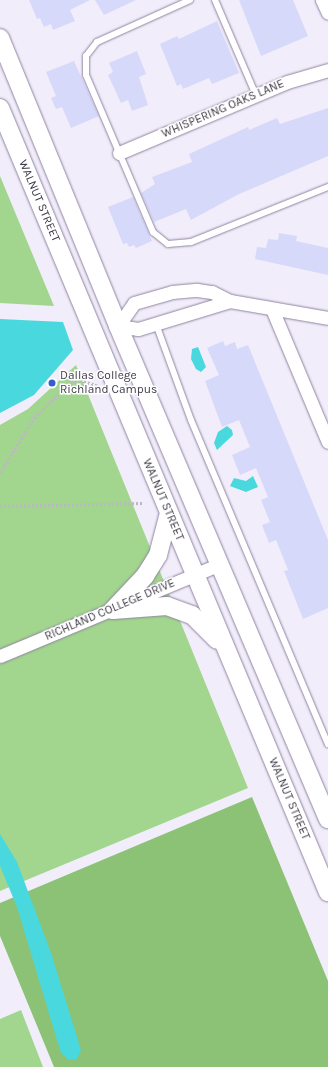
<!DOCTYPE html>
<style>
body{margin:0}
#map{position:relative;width:328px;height:1067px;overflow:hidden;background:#f2edfa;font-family:Karla,sans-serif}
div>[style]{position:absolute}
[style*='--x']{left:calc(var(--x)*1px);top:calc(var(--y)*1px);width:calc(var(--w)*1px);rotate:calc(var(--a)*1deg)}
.green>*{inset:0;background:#a2d58d}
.forest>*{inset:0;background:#8cc275}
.water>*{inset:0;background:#49d8dd}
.building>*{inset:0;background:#d6d9f9}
.path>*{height:2.5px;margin-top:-1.25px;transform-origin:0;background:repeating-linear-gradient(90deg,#bcb7c4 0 2px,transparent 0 4px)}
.roads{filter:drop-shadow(0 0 1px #8f84a1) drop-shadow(0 0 1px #8f84a1)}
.lane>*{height:6px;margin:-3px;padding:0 3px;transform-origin:3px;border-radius:3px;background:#fff}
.street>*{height:13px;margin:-6.5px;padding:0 6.5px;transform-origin:6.5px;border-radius:6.5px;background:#fff}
.secondary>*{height:18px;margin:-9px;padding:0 9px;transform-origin:9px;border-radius:9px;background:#fff}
.dots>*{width:11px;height:11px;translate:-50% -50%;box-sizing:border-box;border:2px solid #fff;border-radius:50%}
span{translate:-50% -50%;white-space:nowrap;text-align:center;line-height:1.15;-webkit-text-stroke:3px #fff;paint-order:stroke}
.street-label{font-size:12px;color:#3f3a47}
.poi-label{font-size:12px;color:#3f3a47}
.left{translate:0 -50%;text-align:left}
</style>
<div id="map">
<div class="green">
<div style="clip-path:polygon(0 176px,54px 306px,0 303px)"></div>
<div style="clip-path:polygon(76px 365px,248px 788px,0 891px,0 425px,28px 409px)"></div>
<div style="clip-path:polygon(21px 1010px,43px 1067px,0 1067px,0 1019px)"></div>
</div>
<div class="forest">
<div style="clip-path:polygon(252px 797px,328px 981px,328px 1067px,54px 1067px,0 936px,0 903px)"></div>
</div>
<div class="water">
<div style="clip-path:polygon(0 319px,63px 322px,73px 350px,34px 395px,0 413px)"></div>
<div style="clip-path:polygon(198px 347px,206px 367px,201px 372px,196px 369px,191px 359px,192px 349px)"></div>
<div style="clip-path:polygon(227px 426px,232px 430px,233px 435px,217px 450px,214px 443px,218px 432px)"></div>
<div style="clip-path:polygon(253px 476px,258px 487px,246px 492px,230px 486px,234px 478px,246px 481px)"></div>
<div style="clip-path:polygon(0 834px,17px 862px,51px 953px,81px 1050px,77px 1059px,69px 1060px,61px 1053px,17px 907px,0 866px)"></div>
</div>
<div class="building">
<div style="clip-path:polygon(29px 0,90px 0,70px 10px,75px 21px,53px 30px,51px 24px,44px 27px,40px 18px,37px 19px)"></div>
<div style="clip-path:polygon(95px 0,136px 0,104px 15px)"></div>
<div style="clip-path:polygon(239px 0,293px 0,308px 36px,261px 56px)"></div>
<div style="clip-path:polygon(217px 21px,239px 73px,212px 84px,209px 78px,183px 89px,181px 84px,177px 86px,160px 44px,177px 36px,179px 39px)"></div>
<div style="clip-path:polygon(137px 51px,146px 74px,139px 77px,148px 105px,132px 111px,128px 100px,121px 103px,108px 75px,113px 72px,109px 63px)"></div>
<div style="clip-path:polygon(74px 61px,99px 116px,71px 128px,62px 107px,56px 109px,51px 98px,56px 96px,46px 72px)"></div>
<div style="clip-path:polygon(328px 108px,328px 156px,237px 195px,191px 220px,186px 209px,154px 222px,141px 193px,155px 184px,152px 177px,192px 162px,189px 154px,248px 127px,249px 130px,277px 118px,280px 124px)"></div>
<div style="clip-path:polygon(133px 197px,152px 241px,136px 248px,134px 245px,129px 247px,127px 243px,123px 244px,108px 207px)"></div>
<div style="clip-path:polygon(279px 233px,297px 236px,296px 241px,328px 248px,328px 275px,255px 259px,257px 247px,266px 248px,268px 239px,278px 240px)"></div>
<div style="clip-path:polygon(223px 341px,225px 346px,235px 342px,237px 349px,248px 345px,328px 540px,328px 608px,303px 619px,284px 571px,288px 570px,276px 540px,269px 543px,262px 525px,270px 522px,261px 500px,268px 497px,256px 468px,240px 475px,232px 455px,250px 447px,239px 420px,222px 427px,205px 381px,219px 375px,207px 348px)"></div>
</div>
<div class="path">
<div style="--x:0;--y:473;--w:65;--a:-58.3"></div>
<div style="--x:34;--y:418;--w:50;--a:-44.2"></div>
<div style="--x:70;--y:383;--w:10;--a:-17"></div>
<div style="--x:80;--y:380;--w:20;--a:18"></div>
<div style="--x:0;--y:506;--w:144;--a:-1.2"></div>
</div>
<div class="roads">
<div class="lane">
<div style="--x:190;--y:0;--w:102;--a:155.7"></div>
<div style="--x:97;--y:42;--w:18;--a:128"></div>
<div style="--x:86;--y:56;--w:19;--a:90"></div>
<div style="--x:86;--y:75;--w:171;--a:66.9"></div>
<div style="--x:153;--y:232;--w:19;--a:39"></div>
<div style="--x:168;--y:244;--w:23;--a:-5"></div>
<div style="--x:191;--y:242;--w:148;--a:-21.9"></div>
<div style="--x:215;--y:0;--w:103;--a:66.7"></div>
<div style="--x:156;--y:324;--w:102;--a:70"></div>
<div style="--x:191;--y:420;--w:352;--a:67.1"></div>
</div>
<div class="street">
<div style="--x:322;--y:0;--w:14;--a:65"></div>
<div style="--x:119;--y:153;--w:182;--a:-22.9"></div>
<div style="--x:287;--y:82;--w:43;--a:-16.3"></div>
<div style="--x:230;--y:301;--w:96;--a:163.1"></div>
<div style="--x:138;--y:329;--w:20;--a:-171"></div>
<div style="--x:118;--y:326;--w:28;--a:-55"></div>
<div style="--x:134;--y:303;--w:40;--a:-16"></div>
<div style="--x:172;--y:292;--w:25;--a:-5"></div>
<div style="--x:197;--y:290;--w:15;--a:8"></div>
<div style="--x:212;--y:292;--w:20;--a:27"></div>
<div style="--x:230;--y:301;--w:99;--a:9.8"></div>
<div style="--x:272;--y:309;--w:144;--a:67.2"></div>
<div style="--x:0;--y:656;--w:238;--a:-22.7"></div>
</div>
<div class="secondary">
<div style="--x:0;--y:38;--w:311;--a:67.7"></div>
<div style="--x:118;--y:326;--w:536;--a:66.93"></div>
<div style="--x:0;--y:108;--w:850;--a:67.3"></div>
<div style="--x:113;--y:610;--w:54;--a:-4.2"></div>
<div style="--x:167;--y:606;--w:27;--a:20"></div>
<div style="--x:192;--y:615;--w:35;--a:45"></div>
<div style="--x:113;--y:610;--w:47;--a:-46.7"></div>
<div style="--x:145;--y:576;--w:25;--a:-58"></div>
<div style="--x:158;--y:555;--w:43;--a:-75.3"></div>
</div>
</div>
<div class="dots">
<div style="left:52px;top:383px;background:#365ccd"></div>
</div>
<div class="street-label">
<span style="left:223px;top:109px;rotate:-23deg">WHISPERING OAKS LANE</span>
<span style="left:39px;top:201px;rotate:67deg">WALNUT STREET</span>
<span style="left:163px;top:500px;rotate:67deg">WALNUT STREET</span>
<span style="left:110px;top:610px;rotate:-23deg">RICHLAND COLLEGE DRIVE</span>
<span style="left:289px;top:799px;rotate:67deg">WALNUT STREET</span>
</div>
<div class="poi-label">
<span class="left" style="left:60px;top:383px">Dallas College<br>Richland Campus</span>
</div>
</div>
